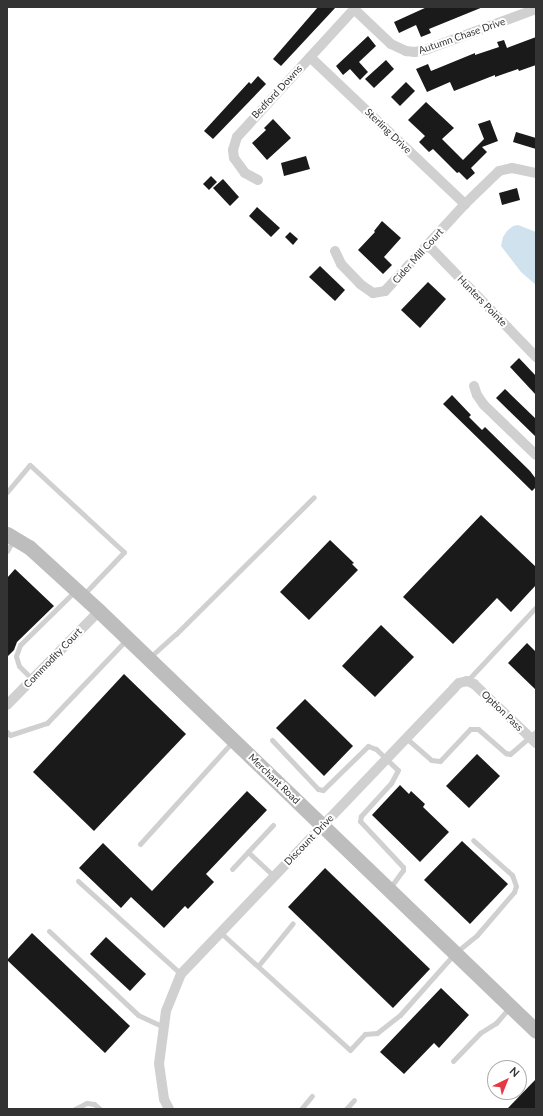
<!DOCTYPE html>
<style>
body{margin:0}
#map{position:relative;width:543px;height:1116px;overflow:hidden;background:#fff;font-family:Lato,sans-serif}
div>[style]{position:absolute}
[style*='--x']{left:calc(var(--x)*1px);top:calc(var(--y)*1px);width:calc(var(--w)*1px);rotate:calc(var(--a)*1deg)}
.water>*{inset:0;background:#cfe2ee}
.building>*{inset:0;background:#1a1a1a}
.lane>*{height:5px;margin:-2.5px;padding:0 2.5px;transform-origin:2.5px;border-radius:2.5px;background:#d0d0d0}
.street>*{height:10px;margin:-5px;padding:0 5px;transform-origin:5px;border-radius:5px;background:#d0d0d0}
.secondary>*{height:15px;margin:-7.5px;padding:0 7.5px;transform-origin:7.5px;border-radius:7.5px;background:#bdbdbd}
span{translate:-50% -50%;white-space:nowrap;text-align:center;line-height:1.15;-webkit-text-stroke:4px #fff;paint-order:stroke}
.street-label{font-size:10px;color:#333}
.frame{position:absolute;inset:0;border:8px solid #333;pointer-events:none}
.north{position:absolute;left:487px;top:1060px;width:40px;height:40px;box-sizing:border-box;background:#fff;border:1px solid #adadad;border-radius:50%;rotate:43deg;font-size:11px;font-weight:700;line-height:16px;text-align:center;color:#333}
.north::after{content:'';display:block;margin:auto;width:14px;height:18px;background:#e63946;clip-path:polygon(50% 0,100% 100%,50% 72%,0 100%)}
</style>
<div id="map">
<div class="water">
<div style="clip-path:polygon(518px 225px,536px 232px,536px 285px,521px 272px,501px 246px,503px 237px,507px 231px,513px 226px)"></div>
</div>
<div class="building">
<div style="clip-path:polygon(318px 7px,336px 7px,281px 66px,273px 59px)"></div>
<div style="clip-path:polygon(427px 7px,483px 7px,429px 29px,431px 33px,421px 37px,416px 25px,399px 33px,394px 22px)"></div>
<div style="clip-path:polygon(368px 36px,376px 46px,359px 62px,368px 72px,360px 80px,350px 69px,343px 75px,336px 66px)"></div>
<div style="clip-path:polygon(536px 37px,536px 65px,519px 71px,518px 69px,495px 77px,495px 75px,454px 91px,450px 82px,427px 92px,416px 69px,428px 64px,431px 71px,475px 53px,475px 55px,499px 47px,497px 42px,504px 40px,507px 48px)"></div>
<div style="clip-path:polygon(386px 60px,394px 69px,374px 88px,365px 79px)"></div>
<div style="clip-path:polygon(258px 76px,266px 84px,213px 139px,204px 131px,249px 82px,251px 84px)"></div>
<div style="clip-path:polygon(406px 82px,415px 91px,400px 106px,391px 97px)"></div>
<div style="clip-path:polygon(426px 102px,454px 128px,442px 139px,463px 160px,484px 139px,478px 124px,490px 120px,498px 141px,482px 147px,487px 152px,471px 168px,475px 173px,467px 180px,459px 172px,457px 173px,433px 149px,429px 152px,419px 142px,425px 136px,408px 120px)"></div>
<div style="clip-path:polygon(273px 119px,291px 138px,267px 160px,252px 143px,266px 130px,264px 128px)"></div>
<div style="clip-path:polygon(516px 132px,536px 138px,536px 149px,513px 142px)"></div>
<div style="clip-path:polygon(306px 156px,310px 169px,284px 176px,281px 163px)"></div>
<div style="clip-path:polygon(211px 176px,217px 182px,209px 190px,203px 184px)"></div>
<div style="clip-path:polygon(223px 179px,239px 197px,230px 206px,213px 188px)"></div>
<div style="clip-path:polygon(517px 188px,520px 200px,502px 205px,499px 193px)"></div>
<div style="clip-path:polygon(257px 207px,280px 228px,271px 237px,249px 216px)"></div>
<div style="clip-path:polygon(382px 221px,401px 238px,384px 257px,392px 265px,383px 274px,358px 250px,375px 232px,374px 231px)"></div>
<div style="clip-path:polygon(290px 232px,298px 239px,293px 245px,285px 237px)"></div>
<div style="clip-path:polygon(320px 266px,345px 290px,335px 301px,309px 277px)"></div>
<div style="clip-path:polygon(428px 282px,446px 299px,420px 328px,401px 310px)"></div>
<div style="clip-path:polygon(519px 358px,536px 376px,536px 395px,510px 367px)"></div>
<div style="clip-path:polygon(505px 389px,536px 419px,536px 437px,496px 398px)"></div>
<div style="clip-path:polygon(452px 395px,471px 415px,469px 417px,482px 430px,485px 427px,530px 471px,536px 479px,536px 487px,532px 491px,443px 404px)"></div>
<div style="clip-path:polygon(481px 515px,536px 567px,536px 585px,511px 612px,497px 598px,453px 644px,403px 597px)"></div>
<div style="clip-path:polygon(330px 540px,354px 563px,352px 564px,358px 570px,309px 620px,280px 592px)"></div>
<div style="clip-path:polygon(15px 569px,54px 606px,17px 642px,14px 650px,7px 657px,7px 578px)"></div>
<div style="clip-path:polygon(381px 625px,414px 657px,375px 697px,342px 666px)"></div>
<div style="clip-path:polygon(527px 643px,536px 652px,536px 690px,508px 663px)"></div>
<div style="clip-path:polygon(124px 674px,186px 734px,94px 831px,33px 772px)"></div>
<div style="clip-path:polygon(305px 699px,353px 746px,324px 776px,276px 728px)"></div>
<div style="clip-path:polygon(477px 754px,500px 776px,469px 808px,446px 786px)"></div>
<div style="clip-path:polygon(400px 785px,409px 794px,411px 791px,425px 804px,423px 807px,449px 832px,420px 862px,372px 815px)"></div>
<div style="clip-path:polygon(247px 791px,267px 810px,206px 874px,214px 882px,188px 909px,185px 906px,164px 928px,131px 897px,121px 908px,79px 868px,103px 843px,152px 891px)"></div>
<div style="clip-path:polygon(462px 841px,508px 884px,470px 924px,424px 880px)"></div>
<div style="clip-path:polygon(325px 868px,430px 969px,393px 1008px,288px 907px)"></div>
<div style="clip-path:polygon(32px 933px,130px 1026px,105px 1053px,7px 960px)"></div>
<div style="clip-path:polygon(106px 937px,146px 974px,130px 991px,90px 954px)"></div>
<div style="clip-path:polygon(441px 988px,469px 1015px,439px 1048px,434px 1043px,404px 1074px,380px 1052px)"></div>
<div style="clip-path:polygon(536px 1079px,536px 1107px,534px 1109px,507px 1109px)"></div>
</div>
<div class="lane">
<div style="--x:7;--y:492;--w:35;--a:-50"></div>
<div style="--x:30;--y:465;--w:128;--a:42.8"></div>
<div style="--x:124;--y:552;--w:59;--a:133.6"></div>
<div style="--x:7;--y:551;--w:14;--a:-60"></div>
<div style="--x:149;--y:658;--w:36;--a:-42"></div>
<div style="--x:176;--y:634;--w:194;--a:-44.8"></div>
<div style="--x:32;--y:679;--w:18;--a:-135"></div>
<div style="--x:19;--y:666;--w:10;--a:-107"></div>
<div style="--x:16;--y:656;--w:12;--a:-70"></div>
<div style="--x:20;--y:645;--w:77;--a:-44.5"></div>
<div style="--x:467;--y:681;--w:101;--a:-47"></div>
<div style="--x:7;--y:732;--w:4;--a:45"></div>
<div style="--x:10;--y:735;--w:39;--a:-18"></div>
<div style="--x:47;--y:723;--w:116;--a:-46.4"></div>
<div style="--x:406;--y:738;--w:33;--a:41"></div>
<div style="--x:431;--y:760;--w:9;--a:6"></div>
<div style="--x:440;--y:761;--w:44;--a:-46.8"></div>
<div style="--x:470;--y:729;--w:8;--a:0"></div>
<div style="--x:478;--y:729;--w:37;--a:41"></div>
<div style="--x:506;--y:753;--w:4;--a:14"></div>
<div style="--x:510;--y:754;--w:35;--a:-41"></div>
<div style="--x:272;--y:740;--w:67;--a:46.8"></div>
<div style="--x:318;--y:789;--w:5;--a:11"></div>
<div style="--x:323;--y:790;--w:63;--a:-44.4"></div>
<div style="--x:368;--y:746;--w:9;--a:21"></div>
<div style="--x:376;--y:749;--w:30;--a:44"></div>
<div style="--x:398;--y:770;--w:15;--a:118"></div>
<div style="--x:391;--y:783;--w:45;--a:132.3"></div>
<div style="--x:361;--y:816;--w:5;--a:101"></div>
<div style="--x:360;--y:821;--w:63;--a:46.9"></div>
<div style="--x:403;--y:867;--w:3;--a:90"></div>
<div style="--x:403;--y:870;--w:22;--a:126"></div>
<div style="--x:273;--y:825;--w:37;--a:133"></div>
<div style="--x:248;--y:852;--w:37;--a:43"></div>
<div style="--x:140;--y:844;--w:139;--a:-47.9"></div>
<div style="--x:232;--y:869;--w:23;--a:-47"></div>
<div style="--x:78;--y:881;--w:139;--a:42.1"></div>
<div style="--x:49;--y:931;--w:122;--a:43.3"></div>
<div style="--x:138;--y:1015;--w:29;--a:25"></div>
<div style="--x:221;--y:933;--w:174;--a:42.2"></div>
<div style="--x:350;--y:1050;--w:22;--a:-47"></div>
<div style="--x:365;--y:1034;--w:12;--a:-5"></div>
<div style="--x:377;--y:1033;--w:29;--a:-38"></div>
<div style="--x:400;--y:1015;--w:83;--a:-48.4"></div>
<div style="--x:455;--y:953;--w:28;--a:-39"></div>
<div style="--x:477;--y:935;--w:57;--a:-49.3"></div>
<div style="--x:514;--y:892;--w:6;--a:-72"></div>
<div style="--x:516;--y:886;--w:12;--a:-110"></div>
<div style="--x:512;--y:875;--w:52;--a:-138.1"></div>
<div style="--x:258;--y:966;--w:55;--a:-50.9"></div>
<div style="--x:453;--y:1061;--w:39;--a:-46"></div>
<div style="--x:480;--y:1033;--w:19;--a:-32"></div>
<div style="--x:496;--y:1023;--w:21;--a:-49"></div>
<div style="--x:75;--y:1109;--w:13;--a:-27"></div>
<div style="--x:87;--y:1103;--w:7;--a:8"></div>
<div style="--x:94;--y:1104;--w:8;--a:40"></div>
<div style="--x:301;--y:1109;--w:17;--a:-50"></div>
<div style="--x:346;--y:1109;--w:12;--a:-48"></div>
</div>
<div class="street">
<div style="--x:354;--y:9;--w:51;--a:43.4"></div>
<div style="--x:391;--y:44;--w:17;--a:25"></div>
<div style="--x:406;--y:51;--w:9;--a:6"></div>
<div style="--x:415;--y:52;--w:10;--a:-11"></div>
<div style="--x:425;--y:50;--w:118;--a:-20.3"></div>
<div style="--x:310;--y:57;--w:214;--a:43.5"></div>
<div style="--x:258;--y:180;--w:15;--a:-152"></div>
<div style="--x:245;--y:173;--w:19;--a:-126"></div>
<div style="--x:234;--y:158;--w:8;--a:-97"></div>
<div style="--x:233;--y:150;--w:14;--a:-73"></div>
<div style="--x:237;--y:137;--w:176;--a:-47.5"></div>
<div style="--x:428;--y:245;--w:156;--a:46"></div>
<div style="--x:335;--y:251;--w:14;--a:65"></div>
<div style="--x:341;--y:264;--w:28;--a:46"></div>
<div style="--x:360;--y:284;--w:16;--a:35"></div>
<div style="--x:373;--y:293;--w:12;--a:-9"></div>
<div style="--x:385;--y:291;--w:118;--a:-47.4"></div>
<div style="--x:465;--y:204;--w:47;--a:-44.1"></div>
<div style="--x:499;--y:171;--w:13;--a:-13"></div>
<div style="--x:512;--y:168;--w:25;--a:12"></div>
<div style="--x:474;--y:386;--w:9;--a:72"></div>
<div style="--x:477;--y:395;--w:12;--a:55"></div>
<div style="--x:484;--y:405;--w:72;--a:43.9"></div>
<div style="--x:7;--y:705;--w:132;--a:-45.6"></div>
<div style="--x:169;--y:1109;--w:11;--a:-117"></div>
<div style="--x:164;--y:1099;--w:35;--a:-98"></div>
<div style="--x:159;--y:1064;--w:53;--a:-82.5"></div>
<div style="--x:166;--y:1011;--w:40;--a:-68"></div>
<div style="--x:181;--y:974;--w:395;--a:-46.3"></div>
<div style="--x:454;--y:688;--w:7;--a:-45"></div>
<div style="--x:459;--y:683;--w:8;--a:-14"></div>
<div style="--x:467;--y:681;--w:8;--a:23"></div>
<div style="--x:474;--y:684;--w:86;--a:43.6"></div>
</div>
<div class="secondary">
<div style="--x:7;--y:534;--w:26;--a:31"></div>
<div style="--x:29;--y:547;--w:95;--a:42.4"></div>
<div style="--x:99;--y:611;--w:606;--a:43.86"></div>
</div>
<div class="street-label">
<span style="left:462px;top:36px;rotate:-19deg">Autumn Chase Drive</span>
<span style="left:277px;top:92px;rotate:-47deg">Bedford Downs</span>
<span style="left:388px;top:131px;rotate:44deg">Sterling Drive</span>
<span style="left:418px;top:256px;rotate:-48deg">Cider Mill Court</span>
<span style="left:482px;top:301px;rotate:46deg">Hunters Pointe</span>
<span style="left:53px;top:658px;rotate:-46deg">Commodity Court</span>
<span style="left:502px;top:711px;rotate:44deg">Option Pass</span>
<span style="left:274px;top:779px;rotate:44deg">Merchant Road</span>
<span style="left:309px;top:840px;rotate:-46deg">Discount Drive</span>
</div>
<div class="frame"></div>
<div class="north">N</div>
</div>
